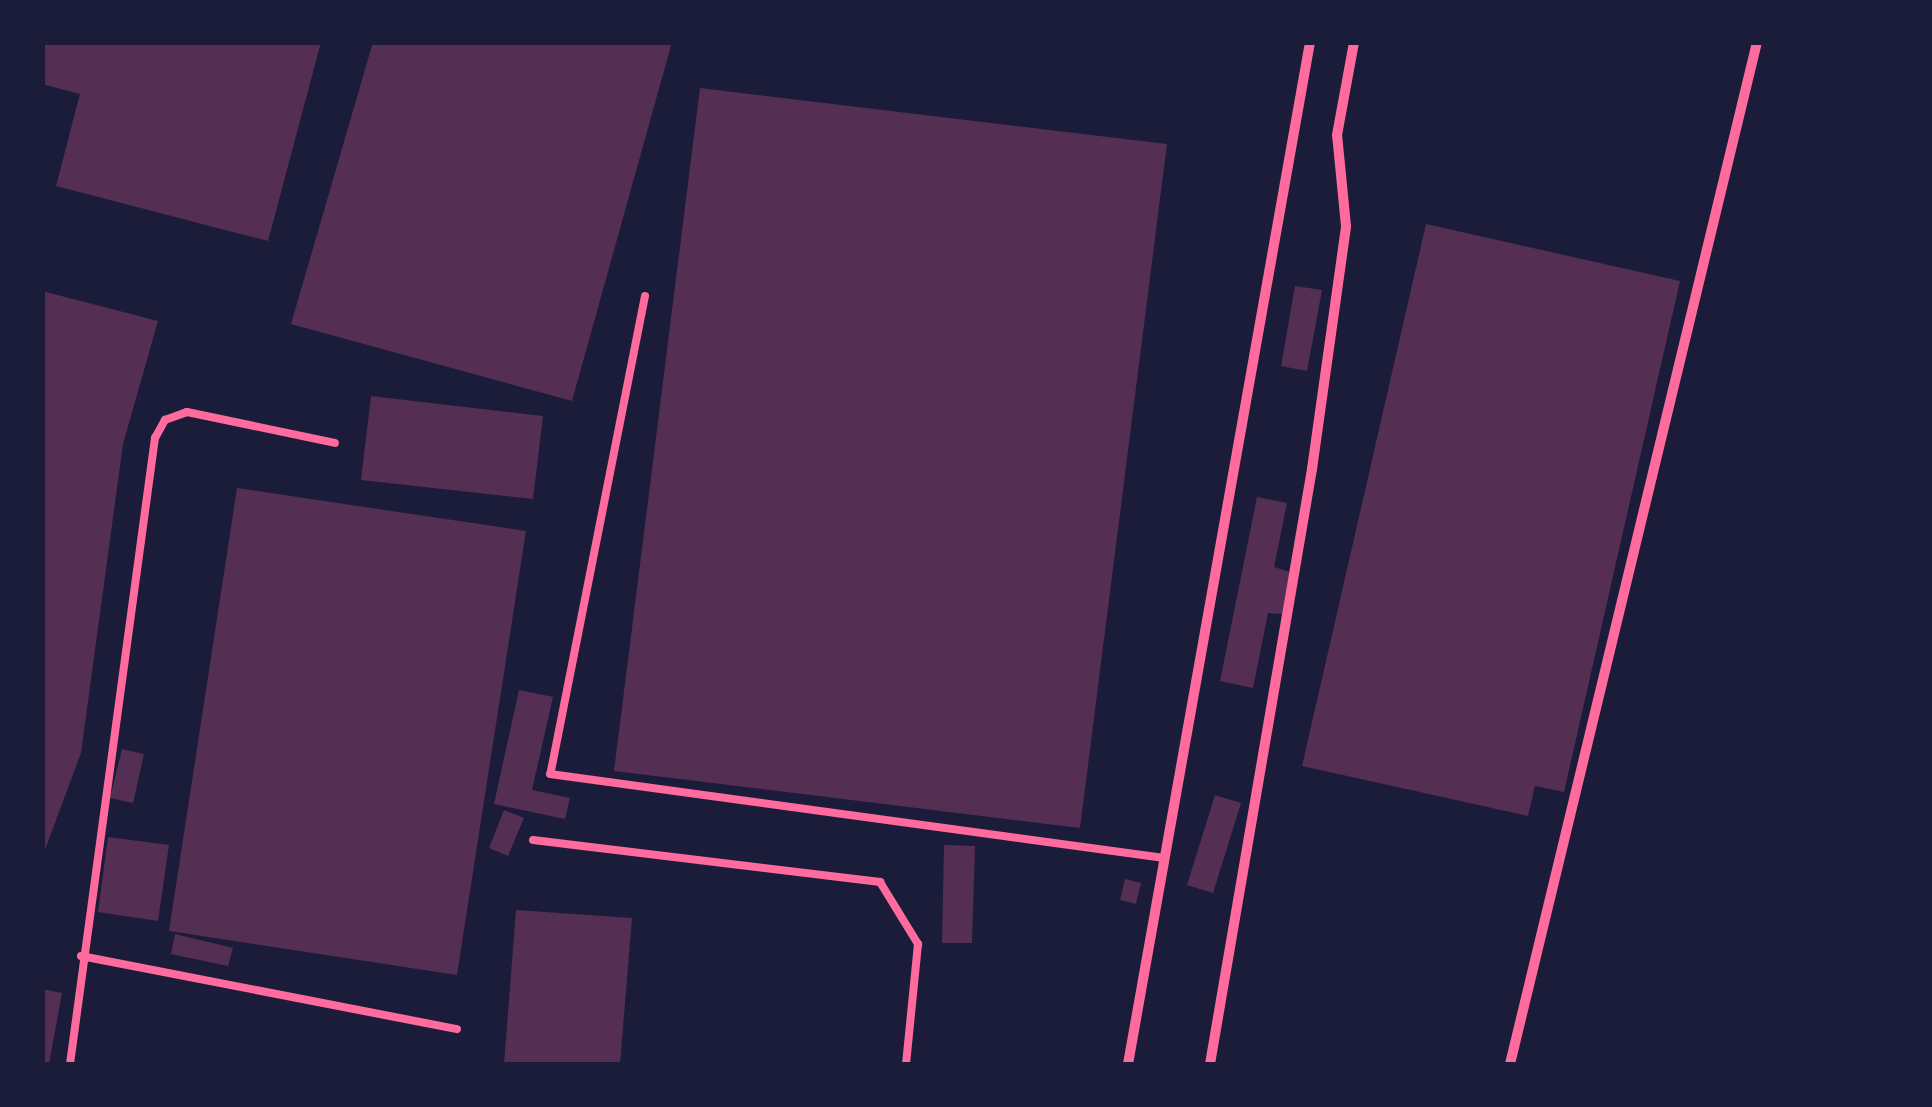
<!DOCTYPE html>
<style>
body{margin:0}
#map{position:relative;width:1932px;height:1107px;overflow:hidden;background:#1b1b3a;font-family:"Golos Text",sans-serif}
div>[style]{position:absolute}
[style*='--x']{left:calc(var(--x)*1px);top:calc(var(--y)*1px);width:calc(var(--w)*1px);rotate:calc(var(--a)*1deg)}
.building>*{inset:0;background:#542f53}
.service>*{height:8px;margin:-4px;padding:0 4px;transform-origin:4px;border-radius:4px;background:#ff6b9d}
.minor>*{height:10px;margin:-5px;padding:0 5px;transform-origin:5px;border-radius:5px;background:#ff6b9d}
span{translate:-50% -50%;white-space:nowrap;text-align:center;line-height:1.15;-webkit-text-stroke:10px #1b1b3a;paint-order:stroke}
.frame{position:absolute;inset:0;border:45px solid #1b1b3a;pointer-events:none}
</style>
<div id="map">
<div class="building">
<div style="clip-path:polygon(43px 42px,321px 42px,268px 241px,56px 186px,80px 94px,42px 84px)"></div>
<div style="clip-path:polygon(373px 42px,672px 42px,572px 401px,291px 324px)"></div>
<div style="clip-path:polygon(700px 88px,1167px 144px,1080px 828px,614px 771px)"></div>
<div style="clip-path:polygon(1426px 224px,1680px 281px,1564px 792px,1535px 786px,1528px 816px,1302px 766px)"></div>
<div style="clip-path:polygon(1295px 286px,1322px 290px,1307px 371px,1281px 366px)"></div>
<div style="clip-path:polygon(42px 291px,158px 321px,123px 444px,81px 753px,43px 855px)"></div>
<div style="clip-path:polygon(371px 396px,543px 416px,533px 499px,361px 480px)"></div>
<div style="clip-path:polygon(237px 488px,526px 531px,457px 975px,169px 931px)"></div>
<div style="clip-path:polygon(1257px 497px,1287px 503px,1274px 567px,1290px 572px,1282px 614px,1268px 613px,1253px 688px,1220px 681px)"></div>
<div style="clip-path:polygon(519px 690px,553px 697px,532px 790px,570px 798px,565px 819px,494px 804px)"></div>
<div style="clip-path:polygon(122px 749px,144px 754px,133px 803px,110px 798px)"></div>
<div style="clip-path:polygon(1215px 795px,1241px 803px,1213px 893px,1187px 885px)"></div>
<div style="clip-path:polygon(504px 810px,524px 818px,508px 856px,489px 848px)"></div>
<div style="clip-path:polygon(108px 837px,169px 845px,158px 921px,98px 912px)"></div>
<div style="clip-path:polygon(944px 845px,975px 846px,972px 943px,942px 943px)"></div>
<div style="clip-path:polygon(1125px 879px,1141px 883px,1136px 904px,1120px 900px)"></div>
<div style="clip-path:polygon(516px 910px,632px 918px,620px 1064px,504px 1064px)"></div>
<div style="clip-path:polygon(175px 934px,233px 948px,228px 966px,171px 954px)"></div>
<div style="clip-path:polygon(42px 989px,62px 993px,49px 1064px,42px 1064px)"></div>
</div>
<div class="service">
<div style="--x:645;--y:296;--w:487;--a:101.2"></div>
<div style="--x:550;--y:774;--w:620;--a:7.79"></div>
<div style="--x:533;--y:840;--w:350;--a:6.9"></div>
<div style="--x:880;--y:882;--w:73;--a:58.5"></div>
<div style="--x:918;--y:944;--w:121;--a:95.7"></div>
<div style="--x:81;--y:956;--w:383;--a:11"></div>
<div style="--x:70;--y:1064;--w:632;--a:-82.27"></div>
<div style="--x:155;--y:438;--w:21;--a:-61"></div>
<div style="--x:165;--y:420;--w:23;--a:-20"></div>
<div style="--x:187;--y:412;--w:151;--a:11.8"></div>
</div>
<div class="minor">
<div style="--x:1128;--y:1064;--w:1038;--a:-79.9"></div>
<div style="--x:1210;--y:1064;--w:604;--a:-80.27"></div>
<div style="--x:1312;--y:469;--w:245;--a:-82"></div>
<div style="--x:1346;--y:226;--w:91;--a:-95.6"></div>
<div style="--x:1337;--y:135;--w:95;--a:-79.6"></div>
<div style="--x:1510;--y:1064;--w:1051;--a:-76.41"></div>
</div>
<div class="frame"></div>
</div>
